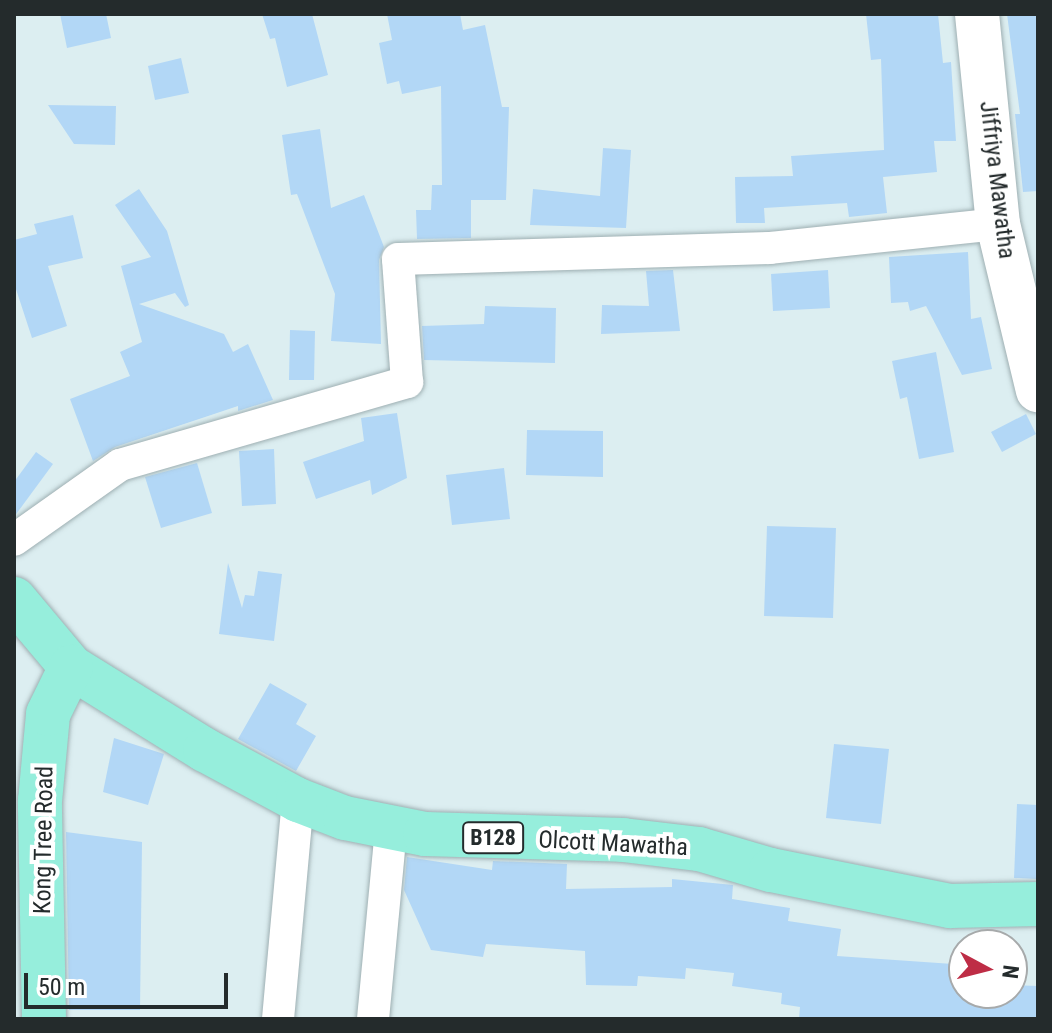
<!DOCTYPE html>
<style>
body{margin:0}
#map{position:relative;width:1052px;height:1033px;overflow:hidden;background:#dceef1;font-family:"Roboto Condensed",sans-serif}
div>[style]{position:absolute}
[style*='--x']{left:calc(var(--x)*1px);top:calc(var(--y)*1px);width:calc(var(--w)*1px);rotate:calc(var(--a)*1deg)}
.building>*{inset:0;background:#b2d7f6}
.roads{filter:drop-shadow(0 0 2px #9eafb2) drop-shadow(0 0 2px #9eafb2)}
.street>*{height:32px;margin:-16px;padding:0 16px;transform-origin:16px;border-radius:16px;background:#fff}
.secondary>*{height:44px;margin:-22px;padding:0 22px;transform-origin:22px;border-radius:22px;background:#fff}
.primary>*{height:44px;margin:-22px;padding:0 22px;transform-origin:22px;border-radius:22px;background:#96eedc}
span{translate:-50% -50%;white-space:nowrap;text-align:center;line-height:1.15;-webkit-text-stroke:8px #fff;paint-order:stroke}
.shield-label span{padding:2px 6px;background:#fff;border:2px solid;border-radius:6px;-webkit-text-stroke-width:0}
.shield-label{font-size:22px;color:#242b2c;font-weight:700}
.street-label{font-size:24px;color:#242b2c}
.frame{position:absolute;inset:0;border:16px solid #242b2c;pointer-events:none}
.north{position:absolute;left:948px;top:929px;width:80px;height:80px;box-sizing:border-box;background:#fff;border:2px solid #a7aaab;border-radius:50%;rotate:97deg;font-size:22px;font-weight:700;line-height:32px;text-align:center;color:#242b2c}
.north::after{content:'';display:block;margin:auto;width:28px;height:36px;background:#be2d46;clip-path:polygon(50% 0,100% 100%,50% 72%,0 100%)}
.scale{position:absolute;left:24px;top:973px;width:204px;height:36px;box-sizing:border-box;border:4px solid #242b2c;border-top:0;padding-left:10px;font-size:24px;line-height:28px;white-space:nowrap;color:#242b2c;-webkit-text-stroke:6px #fff;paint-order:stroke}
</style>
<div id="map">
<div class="building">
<div style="clip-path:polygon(60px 14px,106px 14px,111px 38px,67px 48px)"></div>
<div style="clip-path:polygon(262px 14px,312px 14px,328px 75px,287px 87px,275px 38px,270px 39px)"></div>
<div style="clip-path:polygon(387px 14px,460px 14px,463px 30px,485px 25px,502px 107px,509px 107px,506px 200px,471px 200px,471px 238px,417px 239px,416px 210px,431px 210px,432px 185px,442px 185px,441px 86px,402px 94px,399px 81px,387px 84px,379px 43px,392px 40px)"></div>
<div style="clip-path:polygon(866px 14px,938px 14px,943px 63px,951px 62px,956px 141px,934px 141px,937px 172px,883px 177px,887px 213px,849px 217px,847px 203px,764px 208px,765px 223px,736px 223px,735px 177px,793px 176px,791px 156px,884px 150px,881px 59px,871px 60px)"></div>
<div style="clip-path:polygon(1007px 14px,1038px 14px,1038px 191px,1023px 192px,1015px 114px,1020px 114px)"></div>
<div style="clip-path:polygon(181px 58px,189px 93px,155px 100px,148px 66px)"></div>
<div style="clip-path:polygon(48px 105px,116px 106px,115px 145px,74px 144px)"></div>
<div style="clip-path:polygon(320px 129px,331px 208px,364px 195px,384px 247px,379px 260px,381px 344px,331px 341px,335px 294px,297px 194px,291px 195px,282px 135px)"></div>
<div style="clip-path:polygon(603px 148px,631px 150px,626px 228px,530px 225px,533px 189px,600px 196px)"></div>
<div style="clip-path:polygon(139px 189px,167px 231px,189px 305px,185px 307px,175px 293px,139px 304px,224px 334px,233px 352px,248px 344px,273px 400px,238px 411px,238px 406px,115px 447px,93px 461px,70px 399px,130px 376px,120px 352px,142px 342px,121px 266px,151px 257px,115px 205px)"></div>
<div style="clip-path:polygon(73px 215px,83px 258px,48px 266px,67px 326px,32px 338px,14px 283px,14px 240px,37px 234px,34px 224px)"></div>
<div style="clip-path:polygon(968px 252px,971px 319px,981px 317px,992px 369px,962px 375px,926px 306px,910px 311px,908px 302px,891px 303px,889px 257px)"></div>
<div style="clip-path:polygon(673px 270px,680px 331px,601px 334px,602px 305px,649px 306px,646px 271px)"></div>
<div style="clip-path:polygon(828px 270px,830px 308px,773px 311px,771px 274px)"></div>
<div style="clip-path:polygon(485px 306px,556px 308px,555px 363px,424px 360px,422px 326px,484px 324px)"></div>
<div style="clip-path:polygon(290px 330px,315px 331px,314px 380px,289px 380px)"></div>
<div style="clip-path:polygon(936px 352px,954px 452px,919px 459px,907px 397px,900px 399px,892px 361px)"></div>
<div style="clip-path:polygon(397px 413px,407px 478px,372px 495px,370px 480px,316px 499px,303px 462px,364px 441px,361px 418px)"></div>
<div style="clip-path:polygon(1026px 414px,1036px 434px,1002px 452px,991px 432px)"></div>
<div style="clip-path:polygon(527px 430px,603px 431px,603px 477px,526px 475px)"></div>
<div style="clip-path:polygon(274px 449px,276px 504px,242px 506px,239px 451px)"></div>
<div style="clip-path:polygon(36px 452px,53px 464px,14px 517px,14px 482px)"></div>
<div style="clip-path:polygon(197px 463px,212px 513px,161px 528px,145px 477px)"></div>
<div style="clip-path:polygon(504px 468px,510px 519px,452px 525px,446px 475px)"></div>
<div style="clip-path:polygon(767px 526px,836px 528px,833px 618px,764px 616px)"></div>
<div style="clip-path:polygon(228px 563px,242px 608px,245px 595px,254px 596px,258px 571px,282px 574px,274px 641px,219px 634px)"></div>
<div style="clip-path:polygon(270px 683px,307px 704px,296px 724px,316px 736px,296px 771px,238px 739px)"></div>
<div style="clip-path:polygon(114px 738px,164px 754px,148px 805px,103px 792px)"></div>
<div style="clip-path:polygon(834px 744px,889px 749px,881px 824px,826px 818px)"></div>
<div style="clip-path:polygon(1017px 804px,1038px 805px,1038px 879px,1014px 878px)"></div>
<div style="clip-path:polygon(66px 832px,142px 842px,140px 1010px,69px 1010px)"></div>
<div style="clip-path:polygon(407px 857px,492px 870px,493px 861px,567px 864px,566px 889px,672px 887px,672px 879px,733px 885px,732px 899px,790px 908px,788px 921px,841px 929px,837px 956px,953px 964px,964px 967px,964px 993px,1012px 993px,1012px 985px,1038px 986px,1038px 1019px,799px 1019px,800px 1007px,781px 1004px,782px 993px,732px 986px,734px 973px,686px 968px,685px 979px,638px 976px,637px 986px,586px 985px,585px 951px,486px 944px,483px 957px,431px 950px,404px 890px)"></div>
</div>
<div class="roads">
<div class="street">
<div style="--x:14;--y:540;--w:130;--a:-35.3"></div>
<div style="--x:120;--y:465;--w:299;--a:-16.1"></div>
<div style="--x:407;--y:382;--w:123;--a:-94.2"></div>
<div style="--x:398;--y:259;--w:372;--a:-1.7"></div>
<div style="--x:770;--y:248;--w:229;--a:-6"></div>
<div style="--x:278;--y:1019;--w:220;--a:-84.8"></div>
<div style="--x:373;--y:1019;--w:190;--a:-84.6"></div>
</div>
<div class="secondary">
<div style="--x:977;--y:14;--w:211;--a:84.3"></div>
<div style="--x:998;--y:224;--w:171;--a:76.5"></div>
</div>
<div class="primary">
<div style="--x:14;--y:599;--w:89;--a:50"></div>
<div style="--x:71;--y:667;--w:158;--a:31.8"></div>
<div style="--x:205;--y:750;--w:106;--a:28.3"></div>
<div style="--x:298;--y:800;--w:50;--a:21"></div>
<div style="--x:345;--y:818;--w:82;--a:11.3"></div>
<div style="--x:425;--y:834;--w:198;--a:1.7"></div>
<div style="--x:623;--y:840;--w:77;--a:6.8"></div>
<div style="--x:699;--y:849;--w:75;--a:16.3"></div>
<div style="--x:771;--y:870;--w:183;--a:11.4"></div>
<div style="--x:950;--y:906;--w:88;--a:-1.3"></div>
<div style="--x:44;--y:1019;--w:218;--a:-91.1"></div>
<div style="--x:40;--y:801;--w:87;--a:-84.7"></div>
<div style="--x:48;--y:714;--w:52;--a:-63.9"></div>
</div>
</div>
<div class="shield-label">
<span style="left:493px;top:838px">B128</span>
</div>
<div class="street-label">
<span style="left:997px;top:180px;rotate:83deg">Jiffriya Mawatha</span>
<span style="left:44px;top:840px;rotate:-89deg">Kong Tree Road</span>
<span style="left:613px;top:844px;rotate:3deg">Olcott Mawatha</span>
</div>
<div class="frame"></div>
<div class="north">N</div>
<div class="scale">50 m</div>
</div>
